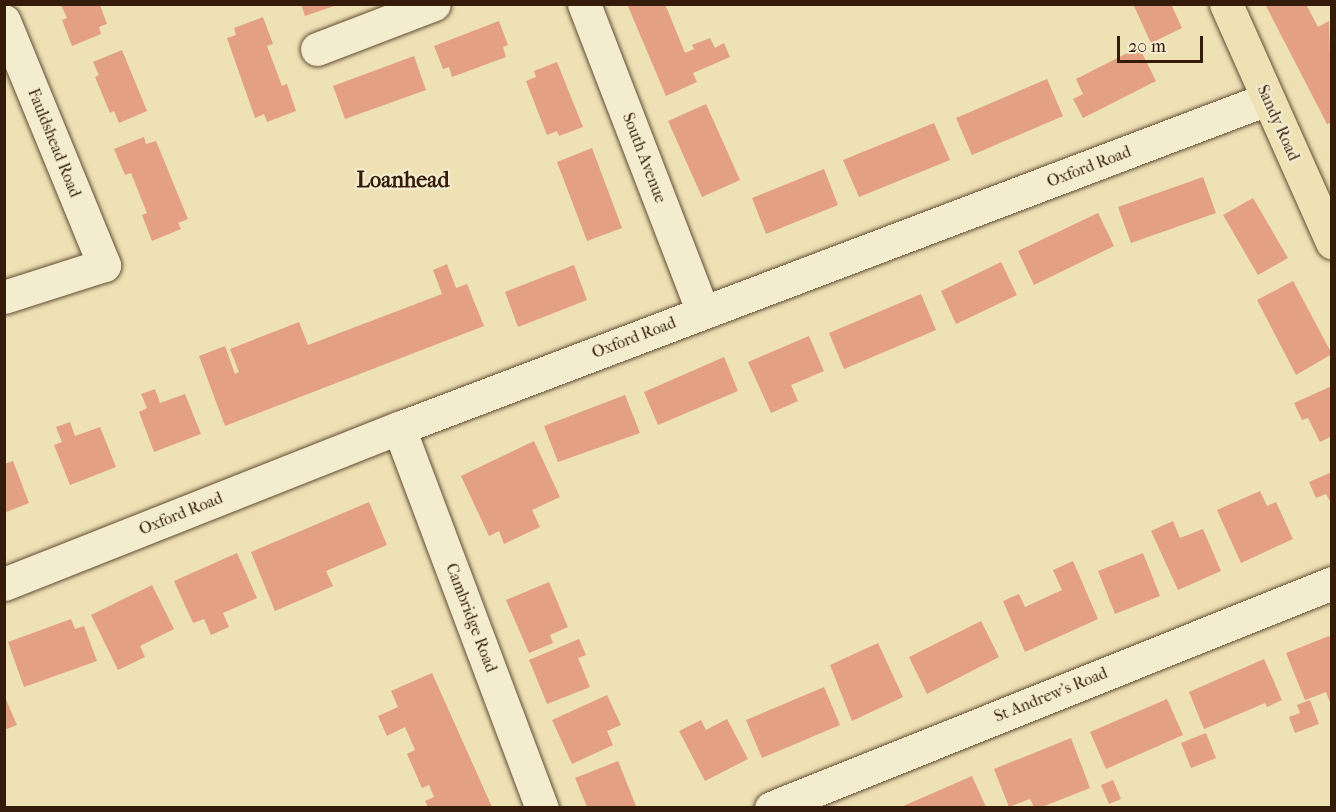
<!DOCTYPE html>
<style>
body{margin:0}
#map{position:relative;width:1336px;height:812px;overflow:hidden;background:#eee1b4;font-family:"IM FELL French Canon",serif}
div>[style]{position:absolute}
[style*='--x']{left:calc(var(--x)*1px);top:calc(var(--y)*1px);width:calc(var(--w)*1px);rotate:calc(var(--a)*1deg)}
.building>*{inset:0;background:#e4a083}
.roads{filter:drop-shadow(0 0 2px #624c34) drop-shadow(0 0 2px #624c34)}
.minor>*{height:33px;margin:-16.5px;padding:0 16.5px;transform-origin:16.5px;border-radius:16.5px;background:#f4ecce}
.major>*{height:33px;margin:-16.5px;padding:0 16.5px;transform-origin:16.5px;border-radius:16.5px;background:#eee1b4}
span{translate:-50% -50%;white-space:nowrap;text-align:center;line-height:1.15;-webkit-text-stroke:4.5px #f4ecce;paint-order:stroke}
.street-label{font-size:16px;color:#341b0a}
.district-label{font-size:22px;color:#341b0a;font-weight:700}
.frame{position:absolute;inset:0;border:6px solid #341b0a;pointer-events:none}
.scale{position:absolute;left:1117px;top:36px;width:86px;height:27px;box-sizing:border-box;border:3px solid #341b0a;border-top:0;padding-left:8px;font-size:18px;line-height:21px;white-space:nowrap;color:#341b0a;-webkit-text-stroke:4px #f4ecce;paint-order:stroke}
</style>
<div id="map">
<div class="building">
<div style="clip-path:polygon(301px 4px,337px 4px,337px 5px,305px 16px)"></div>
<div style="clip-path:polygon(627px 4px,665px 4px,685px 53px,694px 49px,692px 45px,710px 38px,715px 48px,724px 43px,730px 57px,693px 73px,697px 82px,666px 96px)"></div>
<div style="clip-path:polygon(1133px 4px,1171px 4px,1182px 28px,1151px 43px)"></div>
<div style="clip-path:polygon(1265px 4px,1306px 4px,1318px 27px,1329px 21px,1332px 122px,1327px 124px)"></div>
<div style="clip-path:polygon(61px 5px,100px 5px,107px 24px,99px 27px,101px 34px,72px 46px,62px 20px,67px 18px)"></div>
<div style="clip-path:polygon(263px 17px,273px 44px,267px 46px,282px 86px,287px 84px,296px 111px,267px 122px,264px 114px,255px 118px,227px 38px,236px 35px,234px 28px)"></div>
<div style="clip-path:polygon(499px 21px,508px 45px,503px 47px,506px 57px,452px 77px,449px 67px,443px 69px,434px 46px)"></div>
<div style="clip-path:polygon(1139px 47px,1156px 81px,1083px 118px,1073px 99px,1083px 94px,1076px 79px)"></div>
<div style="clip-path:polygon(122px 50px,147px 111px,119px 123px,114px 111px,110px 113px,95px 77px,99px 75px,93px 62px)"></div>
<div style="clip-path:polygon(414px 56px,426px 90px,345px 119px,333px 86px)"></div>
<div style="clip-path:polygon(557px 62px,583px 127px,559px 136px,557px 131px,547px 135px,526px 81px,536px 77px,534px 71px)"></div>
<div style="clip-path:polygon(1047px 79px,1063px 116px,972px 155px,956px 118px)"></div>
<div style="clip-path:polygon(706px 104px,740px 180px,702px 197px,668px 121px)"></div>
<div style="clip-path:polygon(934px 123px,950px 160px,859px 197px,843px 160px)"></div>
<div style="clip-path:polygon(144px 137px,146px 144px,156px 141px,188px 219px,178px 223px,181px 229px,152px 241px,142px 215px,147px 213px,131px 173px,125px 175px,114px 149px)"></div>
<div style="clip-path:polygon(592px 148px,622px 228px,587px 241px,557px 162px)"></div>
<div style="clip-path:polygon(824px 169px,838px 205px,766px 234px,752px 198px)"></div>
<div style="clip-path:polygon(1203px 177px,1216px 213px,1131px 243px,1118px 207px)"></div>
<div style="clip-path:polygon(1253px 198px,1288px 258px,1258px 275px,1223px 215px)"></div>
<div style="clip-path:polygon(1098px 213px,1114px 246px,1034px 285px,1018px 251px)"></div>
<div style="clip-path:polygon(1001px 262px,1017px 295px,956px 324px,941px 291px)"></div>
<div style="clip-path:polygon(447px 264px,456px 288px,467px 284px,484px 326px,225px 426px,199px 356px,225px 346px,235px 374px,239px 372px,230px 349px,299px 322px,308px 345px,442px 294px,433px 270px)"></div>
<div style="clip-path:polygon(574px 265px,587px 300px,518px 327px,505px 292px)"></div>
<div style="clip-path:polygon(1293px 281px,1332px 354px,1296px 375px,1257px 300px)"></div>
<div style="clip-path:polygon(921px 294px,936px 330px,844px 369px,829px 333px)"></div>
<div style="clip-path:polygon(809px 336px,824px 371px,791px 385px,798px 401px,771px 413px,748px 362px)"></div>
<div style="clip-path:polygon(724px 357px,738px 391px,658px 425px,644px 392px)"></div>
<div style="clip-path:polygon(1332px 386px,1332px 436px,1320px 442px,1308px 418px,1302px 420px,1294px 403px)"></div>
<div style="clip-path:polygon(155px 389px,160px 403px,185px 394px,201px 434px,154px 452px,139px 412px,147px 408px,141px 394px)"></div>
<div style="clip-path:polygon(625px 395px,640px 433px,558px 462px,544px 426px)"></div>
<div style="clip-path:polygon(70px 422px,75px 436px,100px 427px,116px 467px,70px 485px,54px 445px,62px 442px,56px 427px)"></div>
<div style="clip-path:polygon(534px 441px,560px 497px,532px 510px,540px 527px,504px 544px,499px 531px,489px 536px,461px 476px)"></div>
<div style="clip-path:polygon(13px 461px,29px 503px,4px 513px,4px 464px)"></div>
<div style="clip-path:polygon(1332px 472px,1332px 505px,1326px 494px,1316px 498px,1309px 482px)"></div>
<div style="clip-path:polygon(1260px 491px,1267px 506px,1276px 502px,1293px 539px,1241px 563px,1217px 510px)"></div>
<div style="clip-path:polygon(369px 502px,387px 545px,326px 571px,333px 586px,275px 611px,251px 552px)"></div>
<div style="clip-path:polygon(1173px 521px,1180px 538px,1203px 529px,1221px 571px,1178px 590px,1151px 531px)"></div>
<div style="clip-path:polygon(237px 553px,257px 598px,223px 613px,229px 627px,211px 635px,204px 619px,193px 623px,174px 581px)"></div>
<div style="clip-path:polygon(1143px 553px,1160px 596px,1115px 614px,1098px 571px)"></div>
<div style="clip-path:polygon(1073px 561px,1098px 619px,1025px 652px,1003px 601px,1019px 594px,1025px 607px,1062px 590px,1053px 570px)"></div>
<div style="clip-path:polygon(549px 582px,568px 627px,550px 635px,553px 643px,529px 653px,506px 600px)"></div>
<div style="clip-path:polygon(152px 585px,174px 629px,140px 646px,145px 657px,118px 670px,91px 615px)"></div>
<div style="clip-path:polygon(71px 619px,75px 629px,84px 626px,97px 661px,24px 687px,8px 642px)"></div>
<div style="clip-path:polygon(981px 621px,999px 657px,927px 694px,909px 657px)"></div>
<div style="clip-path:polygon(1329px 636px,1332px 643px,1331px 705px,1326px 692px,1305px 700px,1286px 653px)"></div>
<div style="clip-path:polygon(579px 639px,586px 655px,578px 658px,590px 687px,547px 704px,529px 660px)"></div>
<div style="clip-path:polygon(878px 643px,903px 697px,852px 721px,830px 665px)"></div>
<div style="clip-path:polygon(1264px 659px,1282px 700px,1267px 707px,1265px 703px,1204px 729px,1189px 692px)"></div>
<div style="clip-path:polygon(432px 673px,492px 807px,428px 807px,425px 801px,434px 797px,429px 785px,422px 788px,407px 754px,415px 750px,405px 727px,387px 736px,378px 716px,398px 707px,391px 691px)"></div>
<div style="clip-path:polygon(824px 687px,840px 725px,762px 758px,746px 720px)"></div>
<div style="clip-path:polygon(4px 695px,17px 725px,4px 730px)"></div>
<div style="clip-path:polygon(607px 695px,621px 725px,607px 731px,613px 745px,572px 764px,552px 720px)"></div>
<div style="clip-path:polygon(1167px 699px,1183px 735px,1106px 769px,1090px 732px)"></div>
<div style="clip-path:polygon(1310px 700px,1319px 724px,1295px 733px,1289px 717px,1300px 713px,1297px 705px)"></div>
<div style="clip-path:polygon(727px 719px,748px 759px,705px 781px,679px 731px,701px 720px,706px 730px)"></div>
<div style="clip-path:polygon(1206px 733px,1216px 758px,1191px 768px,1181px 743px)"></div>
<div style="clip-path:polygon(1071px 738px,1090px 788px,1042px 807px,1034px 807px,1030px 799px,1009px 807px,994px 769px)"></div>
<div style="clip-path:polygon(618px 761px,636px 806px,587px 807px,575px 778px)"></div>
<div style="clip-path:polygon(972px 776px,986px 807px,901px 807px)"></div>
<div style="clip-path:polygon(1113px 780px,1121px 799px,1109px 804px,1101px 785px)"></div>
</div>
<div class="roads">
<div class="minor">
<div style="--x:584;--y:4;--w:330;--a:68.9"></div>
<div style="--x:4;--y:21;--w:264;--a:67.7"></div>
<div style="--x:104;--y:265;--w:105;--a:162.3"></div>
<div style="--x:317;--y:49;--w:125;--a:-21"></div>
<div style="--x:399;--y:428;--w:406;--a:69.4"></div>
<div style="--x:4;--y:584;--w:425;--a:-21.6"></div>
<div style="--x:399;--y:428;--w:928;--a:-20.76"></div>
<div style="--x:771;--y:808;--w:604;--a:-21.85"></div>
</div>
<div class="major">
<div style="--x:1226;--y:4;--w:261;--a:66"></div>
</div>
</div>
<div class="street-label">
<span style="left:1278px;top:123px;rotate:66deg">Sandy Road</span>
<span style="left:54px;top:143px;rotate:68deg">Fauldshead Road</span>
<span style="left:644px;top:158px;rotate:69deg">South Avenue</span>
<span style="left:1089px;top:167px;rotate:-21deg">Oxford Road</span>
<span style="left:634px;top:338px;rotate:-21deg">Oxford Road</span>
<span style="left:181px;top:514px;rotate:-22deg">Oxford Road</span>
<span style="left:471px;top:618px;rotate:69deg">Cambridge Road</span>
<span style="left:1051px;top:695px;rotate:-22deg">St Andrew's Road</span>
</div>
<div class="district-label">
<span style="left:403px;top:181px">Loanhead</span>
</div>
<div class="frame"></div>
<div class="scale">20 m</div>
</div>
